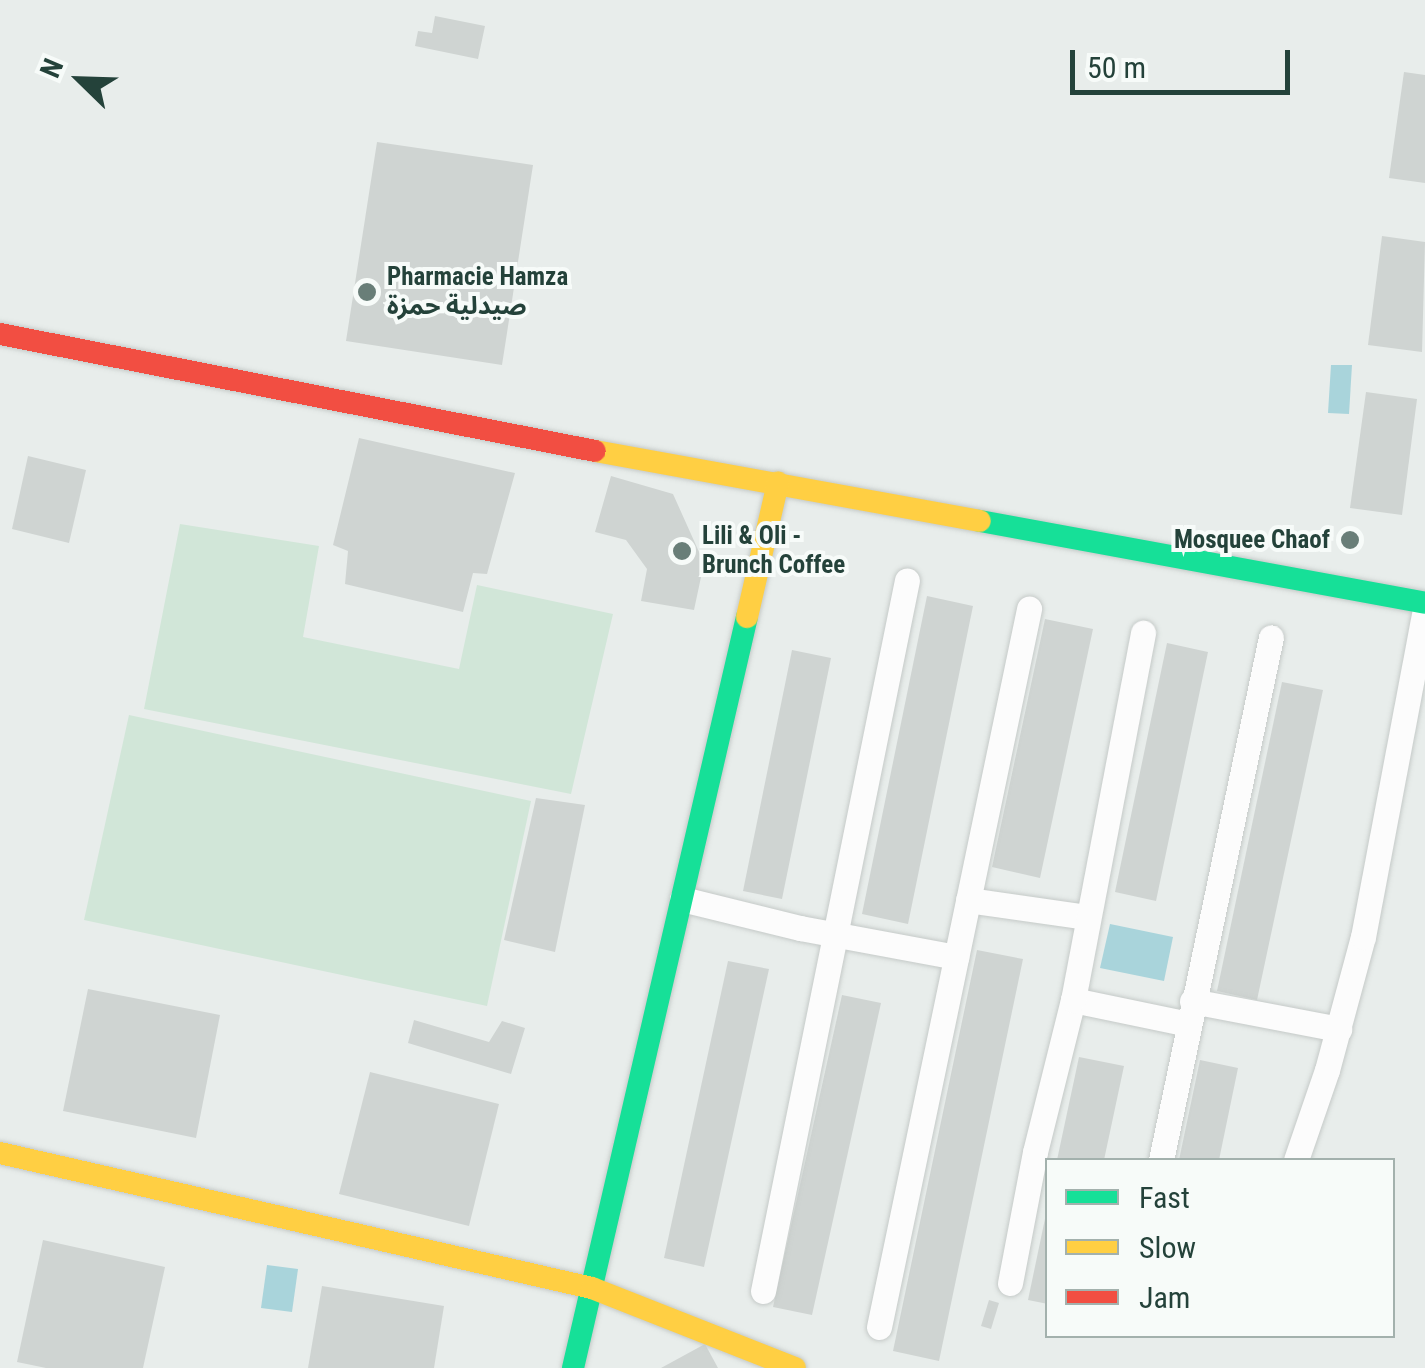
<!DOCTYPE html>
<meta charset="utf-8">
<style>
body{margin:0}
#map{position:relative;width:1425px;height:1368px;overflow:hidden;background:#e8edeb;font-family:"Roboto Condensed","Noto Sans Arabic",sans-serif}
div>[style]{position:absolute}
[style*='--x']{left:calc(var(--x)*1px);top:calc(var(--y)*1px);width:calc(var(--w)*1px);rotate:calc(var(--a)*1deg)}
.green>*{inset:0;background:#d1e6d8}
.water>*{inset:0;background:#a9d4db}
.building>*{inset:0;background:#cfd4d2}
.roads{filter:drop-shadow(0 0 2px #c5cac8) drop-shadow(0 0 2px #c5cac8)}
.street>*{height:25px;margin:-12.5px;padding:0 12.5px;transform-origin:12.5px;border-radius:12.5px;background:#fcfcfc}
.fast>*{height:22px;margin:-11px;padding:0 11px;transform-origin:11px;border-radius:11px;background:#16e098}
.slow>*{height:22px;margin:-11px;padding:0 11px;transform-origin:11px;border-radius:11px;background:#ffcf43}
.jam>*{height:22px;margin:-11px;padding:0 11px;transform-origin:11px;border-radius:11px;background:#f24e42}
.dots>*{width:28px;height:28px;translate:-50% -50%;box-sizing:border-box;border:5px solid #f7fbf9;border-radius:50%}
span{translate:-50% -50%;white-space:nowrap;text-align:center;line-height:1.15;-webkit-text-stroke:8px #f7fbf9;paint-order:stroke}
.poi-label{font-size:25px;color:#24423a;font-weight:700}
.left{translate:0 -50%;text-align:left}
.right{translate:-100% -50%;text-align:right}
.legend{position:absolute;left:1045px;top:1158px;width:350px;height:180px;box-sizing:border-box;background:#f7fbf9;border:2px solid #a3b1ad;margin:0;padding:12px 18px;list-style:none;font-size:30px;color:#24423a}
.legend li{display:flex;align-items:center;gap:20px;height:50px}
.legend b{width:50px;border:2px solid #a3b1ad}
.north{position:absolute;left:30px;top:30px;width:100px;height:100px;-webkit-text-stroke:8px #f7fbf9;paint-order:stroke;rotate:293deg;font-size:28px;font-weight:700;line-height:40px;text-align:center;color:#24423a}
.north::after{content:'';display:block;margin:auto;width:35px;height:45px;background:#24423a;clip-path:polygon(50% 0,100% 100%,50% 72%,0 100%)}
.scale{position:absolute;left:1070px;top:50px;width:220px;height:45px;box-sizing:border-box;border:5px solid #24423a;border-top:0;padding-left:12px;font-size:30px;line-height:35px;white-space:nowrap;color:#24423a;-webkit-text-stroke:8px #f7fbf9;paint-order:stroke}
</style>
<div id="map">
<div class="green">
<div style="clip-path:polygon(180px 524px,319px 546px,303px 637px,459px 669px,477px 585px,613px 614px,571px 794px,144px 709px)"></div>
<div style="clip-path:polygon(129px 715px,531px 801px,487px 1006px,84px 920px)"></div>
</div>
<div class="water">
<div style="clip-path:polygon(1331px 365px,1352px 365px,1349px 414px,1328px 413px)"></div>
<div style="clip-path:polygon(1110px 924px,1173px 937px,1164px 981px,1100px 968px)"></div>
<div style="clip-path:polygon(267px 1265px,298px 1269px,292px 1312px,261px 1308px)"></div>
</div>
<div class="building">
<div style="clip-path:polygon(435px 16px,485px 26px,478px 59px,415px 46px,418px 31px,432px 33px)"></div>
<div style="clip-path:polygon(1404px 72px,1425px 75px,1425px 183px,1389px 178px)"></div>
<div style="clip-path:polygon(377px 142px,533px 165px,502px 365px,346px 341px)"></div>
<div style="clip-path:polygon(1382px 236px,1425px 242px,1422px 352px,1368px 345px)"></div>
<div style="clip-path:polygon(1366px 392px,1417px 399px,1402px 515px,1350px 508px)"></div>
<div style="clip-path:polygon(359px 438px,515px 473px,487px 574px,473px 573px,463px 612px,345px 584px,348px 551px,333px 545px)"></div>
<div style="clip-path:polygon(28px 456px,86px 470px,69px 543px,12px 529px)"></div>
<div style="clip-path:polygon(611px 476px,673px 494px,704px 563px,694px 610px,641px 601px,647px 569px,626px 540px,595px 532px)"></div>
<div style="clip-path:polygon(927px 596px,973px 606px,908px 924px,862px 914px)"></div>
<div style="clip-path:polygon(1045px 619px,1093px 629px,1040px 878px,992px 867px)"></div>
<div style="clip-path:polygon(1167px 643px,1208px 652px,1156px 901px,1115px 892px)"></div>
<div style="clip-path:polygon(792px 650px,831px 658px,782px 899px,743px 891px)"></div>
<div style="clip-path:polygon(1282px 682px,1323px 690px,1257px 1000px,1217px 991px)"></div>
<div style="clip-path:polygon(536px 798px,585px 805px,555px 952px,504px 940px)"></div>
<div style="clip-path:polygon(977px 950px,1023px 959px,939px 1361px,893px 1351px)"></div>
<div style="clip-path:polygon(728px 961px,769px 969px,704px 1267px,664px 1258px)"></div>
<div style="clip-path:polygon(88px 989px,220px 1015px,196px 1138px,63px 1111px)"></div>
<div style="clip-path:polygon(842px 995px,881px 1003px,812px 1315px,773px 1307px)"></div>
<div style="clip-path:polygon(414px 1020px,489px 1042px,502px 1021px,525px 1028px,511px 1074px,408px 1043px)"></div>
<div style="clip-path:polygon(1079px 1057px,1124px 1066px,1104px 1160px,1057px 1160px)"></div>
<div style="clip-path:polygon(1200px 1060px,1238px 1068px,1219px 1160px,1179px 1160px)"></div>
<div style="clip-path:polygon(370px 1072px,499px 1104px,469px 1226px,339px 1194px)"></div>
<div style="clip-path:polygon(1046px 1214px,1048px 1214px,1048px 1304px,1028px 1300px)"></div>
<div style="clip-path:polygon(43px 1240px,165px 1267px,143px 1368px,46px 1368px,17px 1362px)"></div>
<div style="clip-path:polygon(322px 1286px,444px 1306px,434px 1368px,308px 1368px)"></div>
<div style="clip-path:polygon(989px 1300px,999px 1303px,991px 1329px,981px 1326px)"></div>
<div style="clip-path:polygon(705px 1344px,718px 1368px,661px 1368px)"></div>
</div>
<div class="roads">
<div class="street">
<div style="--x:682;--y:899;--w:122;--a:13.8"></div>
<div style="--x:800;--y:928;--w:159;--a:10.5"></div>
<div style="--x:968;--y:900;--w:121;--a:8.1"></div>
<div style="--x:1073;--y:1000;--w:118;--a:11.7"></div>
<div style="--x:1192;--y:1001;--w:150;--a:10.8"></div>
<div style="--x:1161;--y:1160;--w:534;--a:-78.12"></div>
<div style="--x:1296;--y:1160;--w:95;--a:-71"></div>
<div style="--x:1327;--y:1070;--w:138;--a:-74.9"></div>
<div style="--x:1363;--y:937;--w:333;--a:-79.3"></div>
<div style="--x:1010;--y:1283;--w:133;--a:-79.2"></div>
<div style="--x:1035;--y:1152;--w:157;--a:-76"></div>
<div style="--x:1073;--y:1000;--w:374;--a:-79.2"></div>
<div style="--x:763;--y:1291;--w:725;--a:-78.55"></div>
<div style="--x:879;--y:1327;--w:734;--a:-78.2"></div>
</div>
<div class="fast">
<div style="--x:980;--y:521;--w:452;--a:10.4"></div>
<div style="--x:573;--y:1368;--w:771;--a:-76.96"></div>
</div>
<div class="slow">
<div style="--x:595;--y:451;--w:391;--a:10.3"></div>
<div style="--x:747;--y:617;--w:138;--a:-77"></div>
<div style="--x:0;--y:1153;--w:607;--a:12.85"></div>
<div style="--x:592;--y:1288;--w:218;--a:21.5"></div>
</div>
<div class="jam">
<div style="--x:0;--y:334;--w:606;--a:11.12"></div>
</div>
</div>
<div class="dots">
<div style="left:367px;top:292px;background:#697e78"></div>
<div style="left:1350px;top:540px;background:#697e78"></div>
<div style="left:682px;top:551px;background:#697e78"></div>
</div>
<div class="poi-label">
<span class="left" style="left:387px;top:292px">Pharmacie Hamza<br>صيدلية حمزة</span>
<span class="left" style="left:702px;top:551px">Lili &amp; Oli -<br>Brunch Coffee</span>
<span class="right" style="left:1330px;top:540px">Mosquee Chaof</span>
</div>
<ul class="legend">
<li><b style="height:12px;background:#16e098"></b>Fast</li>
<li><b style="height:12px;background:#ffcf43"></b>Slow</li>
<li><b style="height:12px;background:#f24e42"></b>Jam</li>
</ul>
<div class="north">N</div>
<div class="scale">50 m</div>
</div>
